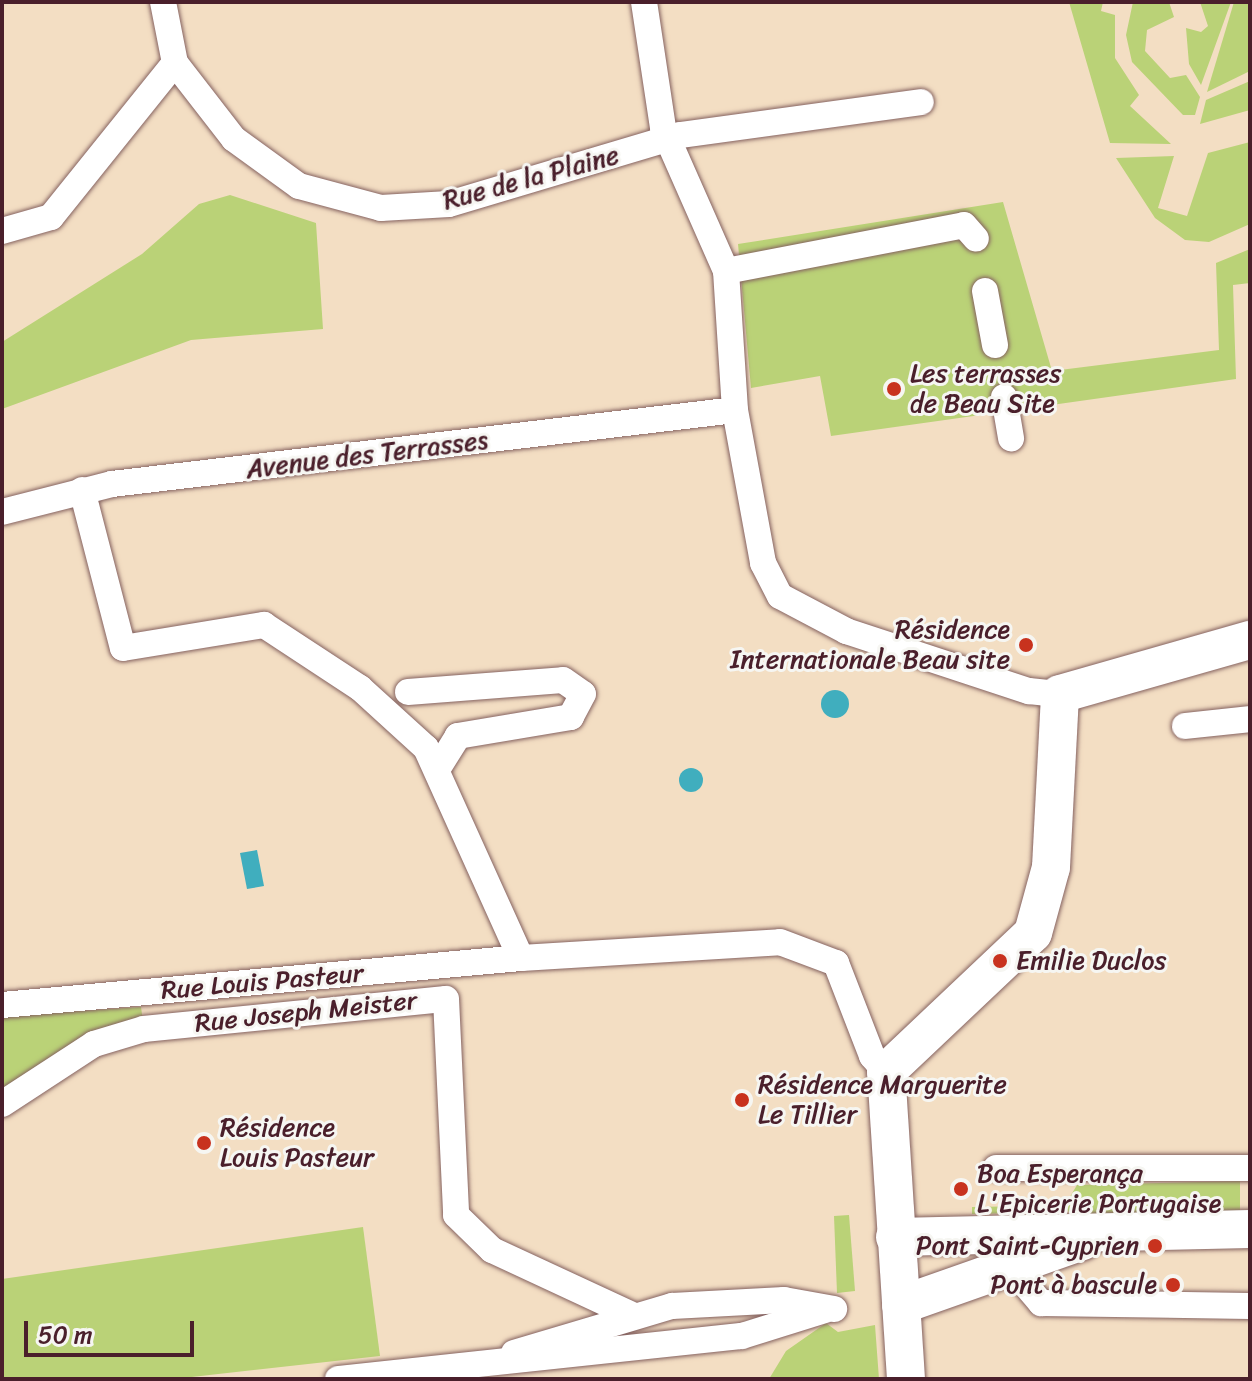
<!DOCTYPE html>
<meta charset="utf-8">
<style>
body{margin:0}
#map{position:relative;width:1252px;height:1381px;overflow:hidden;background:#f3dec3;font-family:Sriracha,sans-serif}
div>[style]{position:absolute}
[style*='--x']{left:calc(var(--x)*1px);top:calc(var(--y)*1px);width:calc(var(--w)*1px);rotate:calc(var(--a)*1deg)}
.green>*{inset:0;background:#bad277}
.water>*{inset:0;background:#40aebe}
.round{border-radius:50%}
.roads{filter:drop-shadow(0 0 2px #856260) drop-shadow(0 0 2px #856260)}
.street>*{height:26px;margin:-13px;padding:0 13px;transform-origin:13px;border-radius:13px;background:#fff}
.secondary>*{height:38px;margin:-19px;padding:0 19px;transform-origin:19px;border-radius:19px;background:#fff}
.dots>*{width:22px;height:22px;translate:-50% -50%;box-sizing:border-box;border:4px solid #f6f6f2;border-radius:50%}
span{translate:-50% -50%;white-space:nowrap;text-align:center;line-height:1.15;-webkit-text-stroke:6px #f6f6f2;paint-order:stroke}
.street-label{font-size:26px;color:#4a1f2b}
.poi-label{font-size:26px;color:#4a1f2b}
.left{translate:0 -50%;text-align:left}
.right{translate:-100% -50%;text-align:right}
.frame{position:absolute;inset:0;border:4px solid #4a1f2b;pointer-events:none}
.scale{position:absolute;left:24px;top:1321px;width:170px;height:36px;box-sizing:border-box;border:4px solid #4a1f2b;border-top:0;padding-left:10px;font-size:24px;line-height:28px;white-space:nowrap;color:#4a1f2b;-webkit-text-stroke:6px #f6f6f2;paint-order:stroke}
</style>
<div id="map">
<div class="green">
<div style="clip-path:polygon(1069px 2px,1103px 2px,1101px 11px,1115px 15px,1115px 58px,1139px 95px,1130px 106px,1171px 144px,1110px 143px)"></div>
<div style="clip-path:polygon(1133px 2px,1169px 2px,1174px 17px,1147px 30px,1145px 51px,1170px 78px,1186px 75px,1200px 97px,1195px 115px,1183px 115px,1132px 62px,1126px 35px)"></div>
<div style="clip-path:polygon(1200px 2px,1231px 2px,1201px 85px,1189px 64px,1186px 28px,1201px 32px,1208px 26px)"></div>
<div style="clip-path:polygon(1234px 2px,1250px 2px,1250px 71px,1207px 92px)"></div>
<div style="clip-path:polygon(1250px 81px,1250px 110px,1200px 124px,1206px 100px)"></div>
<div style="clip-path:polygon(1250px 142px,1250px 224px,1209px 242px,1185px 240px,1155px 218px,1116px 158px,1174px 156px,1158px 208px,1187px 216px,1208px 153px)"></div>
<div style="clip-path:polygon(230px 195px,316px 223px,323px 329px,191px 340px,2px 409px,2px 342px,142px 254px,199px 204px)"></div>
<div style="clip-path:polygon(1003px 202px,1052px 371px,1219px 350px,1216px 263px,1250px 249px,1250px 283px,1233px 285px,1236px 379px,831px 436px,820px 376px,751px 388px,738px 244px)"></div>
<div style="clip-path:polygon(141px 1007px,144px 1029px,2px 1104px,2px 1016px)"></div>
<div style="clip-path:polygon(1240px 1181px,1240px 1212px,1072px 1215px,1064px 1207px,1077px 1185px)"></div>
<div style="clip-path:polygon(1040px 1206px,1023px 1213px,972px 1214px,972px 1207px)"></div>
<div style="clip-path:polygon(849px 1215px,855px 1291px,837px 1293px,834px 1216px)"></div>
<div style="clip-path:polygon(363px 1227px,380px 1356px,174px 1379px,2px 1379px,2px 1279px)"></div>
<div style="clip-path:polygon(826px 1323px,838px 1332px,875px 1325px,879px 1379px,769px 1379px,786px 1351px)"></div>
</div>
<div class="water">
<div class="round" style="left:821px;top:690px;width:28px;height:28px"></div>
<div class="round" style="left:679px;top:768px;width:24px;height:24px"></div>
<div style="clip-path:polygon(257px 850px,264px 886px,247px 889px,240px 853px)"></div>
</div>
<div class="roads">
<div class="street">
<div style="--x:163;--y:2;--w:62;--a:78.9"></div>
<div style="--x:175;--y:63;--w:96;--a:52.2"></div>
<div style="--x:234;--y:139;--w:80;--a:35.9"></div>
<div style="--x:299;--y:186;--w:85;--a:15"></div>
<div style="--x:381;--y:208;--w:68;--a:-3.4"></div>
<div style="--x:449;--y:204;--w:241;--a:-16.6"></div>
<div style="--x:680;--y:135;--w:243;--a:-7.8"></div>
<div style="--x:644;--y:2;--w:127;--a:81.4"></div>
<div style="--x:663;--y:128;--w:156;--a:66.2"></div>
<div style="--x:726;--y:271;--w:139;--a:86.3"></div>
<div style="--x:735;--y:410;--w:156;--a:79.6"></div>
<div style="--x:763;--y:563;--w:37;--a:63"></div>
<div style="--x:780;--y:596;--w:75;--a:27.9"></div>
<div style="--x:846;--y:631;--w:193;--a:18.2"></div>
<div style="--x:1029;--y:691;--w:31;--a:6"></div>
<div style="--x:2;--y:231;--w:51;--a:-15.9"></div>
<div style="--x:51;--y:217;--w:198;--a:-51.2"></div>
<div style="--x:726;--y:271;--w:242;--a:-10.9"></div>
<div style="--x:964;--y:225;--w:18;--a:49"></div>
<div style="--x:985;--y:291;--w:55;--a:79.5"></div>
<div style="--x:1004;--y:397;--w:42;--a:80.3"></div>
<div style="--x:82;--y:490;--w:163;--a:75.5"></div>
<div style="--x:123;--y:648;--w:143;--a:-9.3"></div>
<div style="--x:264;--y:625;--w:115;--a:33.3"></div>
<div style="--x:360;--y:688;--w:89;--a:42.3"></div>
<div style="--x:426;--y:748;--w:230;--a:65.7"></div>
<div style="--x:2;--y:512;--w:114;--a:-14.3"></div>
<div style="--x:112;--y:484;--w:627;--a:-6.77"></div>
<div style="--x:408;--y:692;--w:155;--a:-4.4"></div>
<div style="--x:563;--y:680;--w:24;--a:35"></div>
<div style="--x:583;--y:694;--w:26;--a:118"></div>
<div style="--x:571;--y:717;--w:115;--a:170.5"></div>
<div style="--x:458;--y:736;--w:39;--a:122"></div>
<div style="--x:1185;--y:726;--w:65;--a:-6.1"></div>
<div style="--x:2;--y:1005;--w:521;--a:-5.17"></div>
<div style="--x:521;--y:958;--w:259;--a:-3.5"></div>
<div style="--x:780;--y:942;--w:60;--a:20.6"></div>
<div style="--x:836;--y:963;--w:100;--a:68.8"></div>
<div style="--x:872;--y:1056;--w:21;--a:49"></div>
<div style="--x:2;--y:1104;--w:110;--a:-33.1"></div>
<div style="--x:94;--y:1044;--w:52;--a:-16.7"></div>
<div style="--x:144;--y:1029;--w:303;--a:-5.7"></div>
<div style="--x:446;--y:999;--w:216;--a:87.3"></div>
<div style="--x:456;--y:1215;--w:50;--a:44.2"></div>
<div style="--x:492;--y:1250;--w:157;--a:24.9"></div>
<div style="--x:996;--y:1168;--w:254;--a:0"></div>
<div style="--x:1001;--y:1256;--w:62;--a:49.6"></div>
<div style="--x:1041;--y:1303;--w:209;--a:0.8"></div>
<div style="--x:514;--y:1353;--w:165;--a:-16.6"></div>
<div style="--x:672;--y:1306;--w:112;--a:-3.1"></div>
<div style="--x:784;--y:1300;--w:51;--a:10.2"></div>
<div style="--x:338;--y:1379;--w:406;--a:-6.1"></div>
<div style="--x:742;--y:1336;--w:87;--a:-17.4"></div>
</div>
<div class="secondary">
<div style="--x:895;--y:1237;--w:355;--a:-1.3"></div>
<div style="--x:901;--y:1305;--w:193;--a:-19.4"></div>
<div style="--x:906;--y:1379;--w:308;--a:-93.7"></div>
<div style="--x:886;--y:1072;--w:202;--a:-43.4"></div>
<div style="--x:1033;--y:933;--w:68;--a:-74.7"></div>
<div style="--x:1051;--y:867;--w:173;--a:-87"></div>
<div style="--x:1060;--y:694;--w:198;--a:-15.9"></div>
</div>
</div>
<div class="dots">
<div style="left:894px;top:389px;background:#c8321e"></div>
<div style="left:1026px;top:645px;background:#c8321e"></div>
<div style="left:1000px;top:961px;background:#c8321e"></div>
<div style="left:742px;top:1100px;background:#c8321e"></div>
<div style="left:204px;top:1143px;background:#c8321e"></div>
<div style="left:961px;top:1189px;background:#c8321e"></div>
<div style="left:1155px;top:1246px;background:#c8321e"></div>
<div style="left:1173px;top:1285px;background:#c8321e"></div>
</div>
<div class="street-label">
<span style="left:531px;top:178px;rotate:-15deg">Rue de la Plaine</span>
<span style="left:367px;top:455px;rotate:-7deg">Avenue des Terrasses</span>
<span style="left:262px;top:982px;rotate:-5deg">Rue Louis Pasteur</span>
<span style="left:306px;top:1012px;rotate:-6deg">Rue Joseph Meister</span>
</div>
<div class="poi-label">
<span class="left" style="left:910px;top:389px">Les terrasses<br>de Beau Site</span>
<span class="right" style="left:1010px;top:645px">Résidence<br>Internationale Beau site</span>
<span class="left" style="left:1016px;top:961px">Emilie Duclos</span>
<span class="left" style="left:758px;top:1100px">Résidence Marguerite<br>Le Tillier</span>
<span class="left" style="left:220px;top:1143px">Résidence<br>Louis Pasteur</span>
<span class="left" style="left:977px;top:1189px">Boa Esperança<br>L'Epicerie Portugaise</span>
<span class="right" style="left:1139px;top:1246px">Pont Saint-Cyprien</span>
<span class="right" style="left:1157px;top:1285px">Pont à bascule</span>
</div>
<div class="frame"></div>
<div class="scale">50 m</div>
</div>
